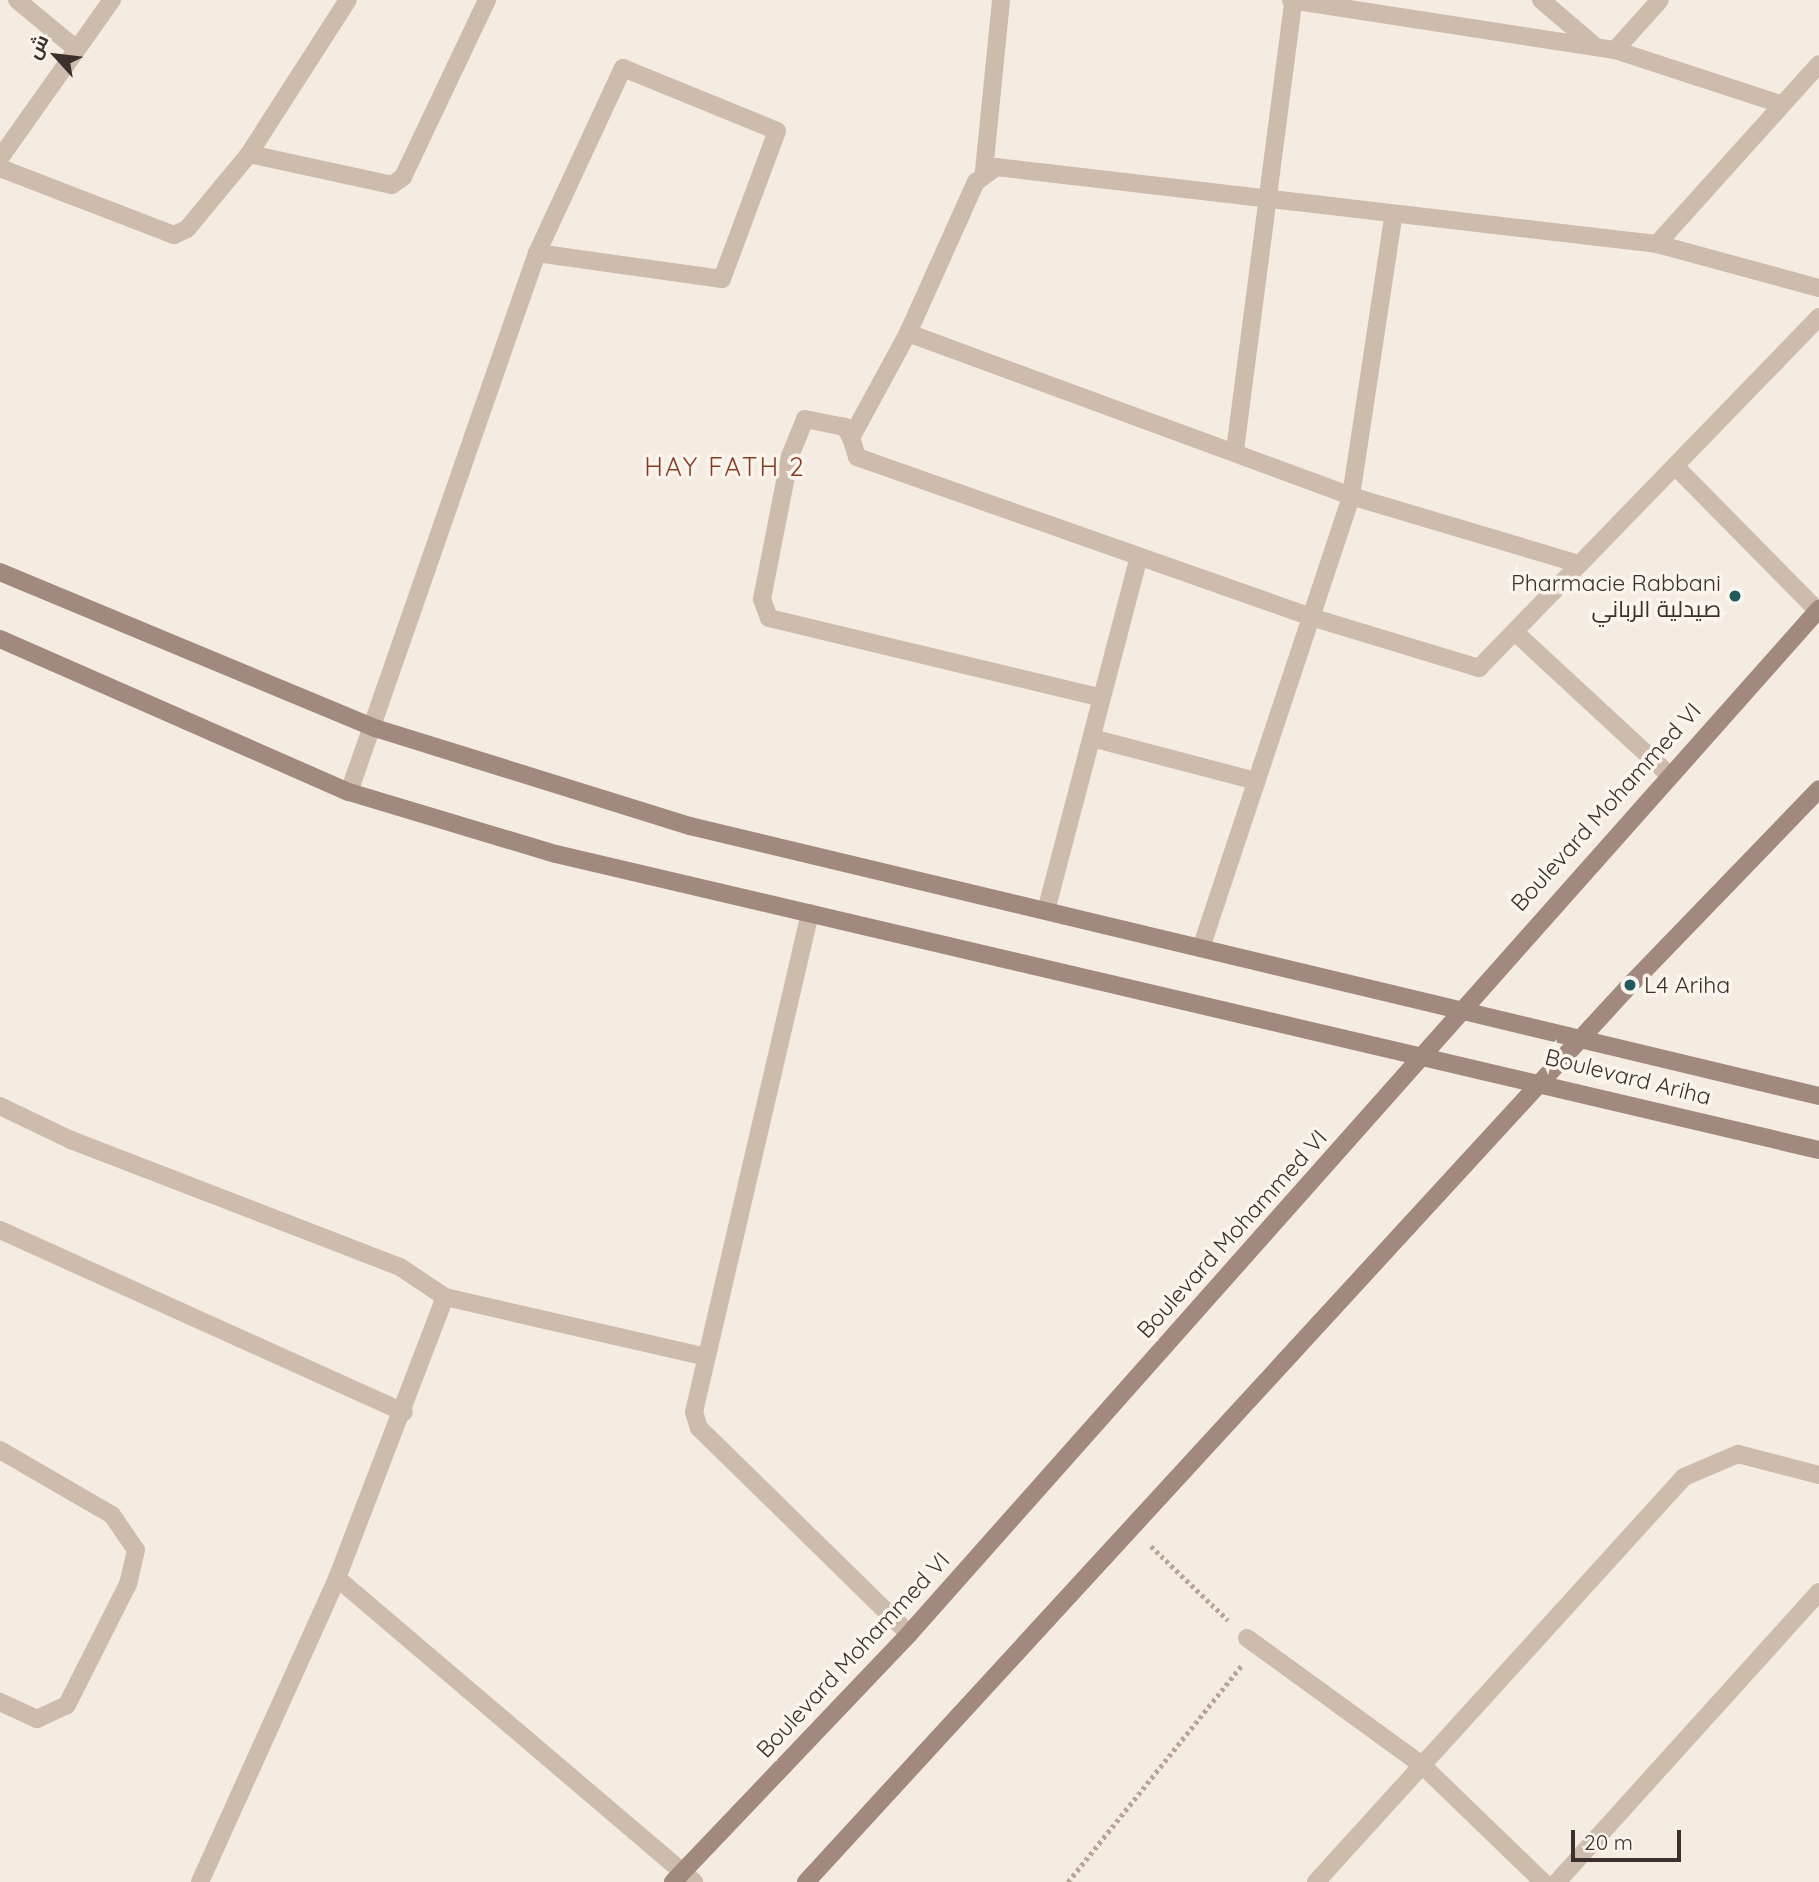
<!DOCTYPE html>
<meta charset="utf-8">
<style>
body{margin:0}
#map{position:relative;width:1819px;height:1882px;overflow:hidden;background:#f4ebe1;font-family:Quicksand,Cairo,sans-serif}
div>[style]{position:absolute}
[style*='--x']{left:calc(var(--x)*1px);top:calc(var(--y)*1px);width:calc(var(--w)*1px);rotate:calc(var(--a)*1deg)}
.path>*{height:4.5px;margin-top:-2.25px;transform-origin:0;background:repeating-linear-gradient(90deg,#b9a596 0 3.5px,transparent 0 7px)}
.street>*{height:18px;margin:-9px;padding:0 9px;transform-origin:9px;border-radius:9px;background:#cdbbac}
.secondary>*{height:18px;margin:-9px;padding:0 9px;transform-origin:9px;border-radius:9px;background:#a18a7d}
.dots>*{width:19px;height:19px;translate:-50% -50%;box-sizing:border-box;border:4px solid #fbf5ee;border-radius:50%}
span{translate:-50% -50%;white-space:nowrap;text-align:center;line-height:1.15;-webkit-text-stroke:7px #fbf5ee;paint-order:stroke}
.poi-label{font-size:23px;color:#3b302b}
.right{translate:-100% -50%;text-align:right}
.left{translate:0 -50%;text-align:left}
.street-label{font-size:23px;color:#3b302b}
.quarter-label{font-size:26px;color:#8c3b22;letter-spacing:2px}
.north{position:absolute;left:21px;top:21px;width:70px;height:70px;-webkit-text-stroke:5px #fbf5ee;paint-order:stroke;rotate:297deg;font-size:19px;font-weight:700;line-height:28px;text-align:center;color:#3b302b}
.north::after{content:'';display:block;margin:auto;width:24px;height:32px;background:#3b302b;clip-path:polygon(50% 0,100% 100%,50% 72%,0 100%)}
.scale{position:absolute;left:1571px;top:1830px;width:110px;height:32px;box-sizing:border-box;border:4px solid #3b302b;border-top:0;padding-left:9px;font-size:21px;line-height:24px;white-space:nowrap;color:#3b302b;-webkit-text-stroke:5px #fbf5ee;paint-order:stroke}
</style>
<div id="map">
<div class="path">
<div style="--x:1151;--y:1546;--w:107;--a:43.9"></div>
<div style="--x:1068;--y:1882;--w:278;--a:-51.3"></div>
</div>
<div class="street">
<div style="--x:17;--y:0;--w:74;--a:39.5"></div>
<div style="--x:1291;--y:0;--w:328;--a:8.8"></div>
<div style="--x:1615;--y:50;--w:174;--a:18.1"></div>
<div style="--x:1541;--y:0;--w:72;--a:40.5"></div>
<div style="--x:1615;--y:50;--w:67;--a:-48"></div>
<div style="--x:249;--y:154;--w:146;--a:12.2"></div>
<div style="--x:392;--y:185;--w:14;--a:-36"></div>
<div style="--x:403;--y:177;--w:196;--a:-64.6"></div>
<div style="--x:0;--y:158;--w:194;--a:-54.7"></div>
<div style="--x:0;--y:168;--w:186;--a:21.1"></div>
<div style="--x:174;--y:235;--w:14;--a:-25"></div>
<div style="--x:187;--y:229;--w:97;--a:-50.4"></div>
<div style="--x:249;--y:154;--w:183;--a:-57.3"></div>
<div style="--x:984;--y:171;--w:172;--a:-84.3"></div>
<div style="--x:1657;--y:244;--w:242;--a:-48"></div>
<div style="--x:908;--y:333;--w:119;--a:118.5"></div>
<div style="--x:851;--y:438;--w:20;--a:72"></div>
<div style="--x:857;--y:457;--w:481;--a:19.4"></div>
<div style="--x:1311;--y:617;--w:176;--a:16.9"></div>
<div style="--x:1479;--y:668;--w:489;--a:-45.9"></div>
<div style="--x:851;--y:438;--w:13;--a:-119"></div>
<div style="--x:845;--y:427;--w:41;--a:-168.7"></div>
<div style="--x:805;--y:419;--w:40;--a:112"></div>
<div style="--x:790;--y:456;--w:146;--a:101.1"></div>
<div style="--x:762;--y:599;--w:20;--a:70"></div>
<div style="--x:769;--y:618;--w:342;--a:13.5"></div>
<div style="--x:1235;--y:450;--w:453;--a:-82.6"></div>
<div style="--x:1675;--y:466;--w:204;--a:45.4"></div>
<div style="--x:1579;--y:564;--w:238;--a:-163.4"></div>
<div style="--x:1351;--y:496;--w:472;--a:-159.8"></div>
<div style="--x:908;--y:333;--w:166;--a:-65.8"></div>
<div style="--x:976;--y:182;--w:25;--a:-37"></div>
<div style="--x:996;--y:167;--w:665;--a:6.64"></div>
<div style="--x:1657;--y:244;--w:168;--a:15.2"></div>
<div style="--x:1516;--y:633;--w:206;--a:42.8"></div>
<div style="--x:1092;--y:738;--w:170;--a:14.7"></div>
<div style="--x:349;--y:792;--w:571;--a:-70.77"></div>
<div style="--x:537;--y:253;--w:204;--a:-65.1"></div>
<div style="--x:623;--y:68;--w:166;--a:22.2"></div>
<div style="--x:777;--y:131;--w:158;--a:110.4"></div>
<div style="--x:722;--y:279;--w:187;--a:-172"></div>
<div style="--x:1047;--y:907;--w:362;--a:-75.3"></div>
<div style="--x:810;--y:913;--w:512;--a:103.09"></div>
<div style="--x:694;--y:1412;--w:17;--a:73"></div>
<div style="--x:699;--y:1428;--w:294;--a:44.4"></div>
<div style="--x:1202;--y:945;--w:473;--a:-71.6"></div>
<div style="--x:1351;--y:496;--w:281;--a:-81.4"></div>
<div style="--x:0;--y:1106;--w:79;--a:25.6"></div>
<div style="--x:71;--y:1140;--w:353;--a:21.1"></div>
<div style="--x:400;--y:1267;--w:54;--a:33.7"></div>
<div style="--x:445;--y:1297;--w:301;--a:111"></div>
<div style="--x:337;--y:1578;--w:469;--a:40.4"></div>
<div style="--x:0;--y:1230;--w:443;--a:24.3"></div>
<div style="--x:445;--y:1297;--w:264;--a:12.9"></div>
<div style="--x:0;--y:1450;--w:129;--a:30.1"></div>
<div style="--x:112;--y:1515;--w:42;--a:55.6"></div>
<div style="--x:136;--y:1550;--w:35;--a:103"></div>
<div style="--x:128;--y:1584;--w:136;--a:116.8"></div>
<div style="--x:67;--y:1705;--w:33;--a:155"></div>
<div style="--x:37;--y:1719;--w:41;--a:-155.3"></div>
<div style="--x:1247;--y:1638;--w:218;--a:36"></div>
<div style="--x:1423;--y:1766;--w:167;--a:44"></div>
<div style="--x:200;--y:1882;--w:333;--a:-65.7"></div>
<div style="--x:1316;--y:1882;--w:547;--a:-47.74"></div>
<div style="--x:1684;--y:1477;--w:59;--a:-23.1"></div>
<div style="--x:1738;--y:1454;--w:84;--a:14.5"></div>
<div style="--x:1557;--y:1882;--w:391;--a:-47.9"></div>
</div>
<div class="secondary">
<div style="--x:0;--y:572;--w:406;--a:22.6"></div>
<div style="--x:375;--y:728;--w:330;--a:17.3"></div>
<div style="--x:690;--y:826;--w:1161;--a:13.45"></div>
<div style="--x:0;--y:639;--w:381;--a:23.7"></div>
<div style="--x:349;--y:792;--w:216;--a:16.7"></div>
<div style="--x:556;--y:854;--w:1297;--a:13.19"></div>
<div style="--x:673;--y:1882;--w:342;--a:-46.4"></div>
<div style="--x:909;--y:1634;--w:1371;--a:-48.4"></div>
<div style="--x:806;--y:1882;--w:1218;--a:-47.43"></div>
<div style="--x:1630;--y:985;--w:272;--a:-46"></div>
</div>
<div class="dots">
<div style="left:1735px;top:596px;background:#1f5a5e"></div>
<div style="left:1630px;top:985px;background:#1f5a5e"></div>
</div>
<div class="poi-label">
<span class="right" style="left:1721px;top:596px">Pharmacie Rabbani<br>صيدلية الرباني</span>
<span class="left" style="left:1644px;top:985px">L4 Ariha</span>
</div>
<div class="street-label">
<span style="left:1606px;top:807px;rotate:-48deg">Boulevard Mohammed VI</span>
<span style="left:1628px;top:1077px;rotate:14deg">Boulevard Ariha</span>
<span style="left:1232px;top:1234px;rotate:-48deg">Boulevard Mohammed VI</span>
<span style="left:853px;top:1655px;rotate:-47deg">Boulevard Mohammed VI</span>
</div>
<div class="quarter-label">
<span style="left:725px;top:467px">HAY FATH 2</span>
</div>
<div class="north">ش</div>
<div class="scale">20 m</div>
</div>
